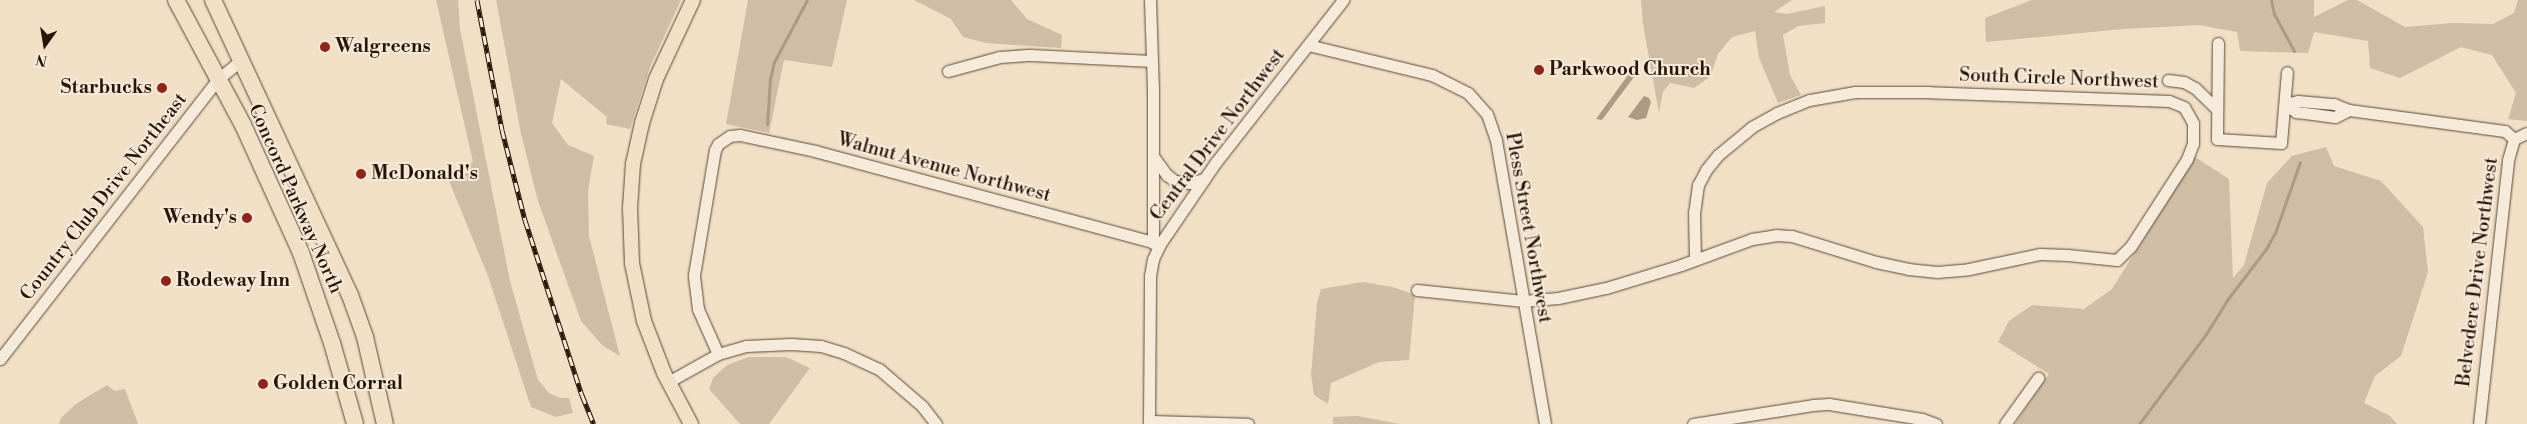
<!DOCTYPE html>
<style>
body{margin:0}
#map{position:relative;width:2527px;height:424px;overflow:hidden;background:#f1dfc6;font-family:"Libre Bodoni",serif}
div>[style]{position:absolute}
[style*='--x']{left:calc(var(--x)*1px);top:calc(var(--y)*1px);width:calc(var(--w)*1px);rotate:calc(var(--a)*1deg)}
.green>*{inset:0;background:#cfbda5}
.water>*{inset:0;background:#ac9a85}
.stream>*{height:3px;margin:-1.5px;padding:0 1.5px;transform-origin:1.5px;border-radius:1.5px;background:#ac9a85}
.roads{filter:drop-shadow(0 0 1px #5a4836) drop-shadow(0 0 1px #5a4836)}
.minor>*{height:11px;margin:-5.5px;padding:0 5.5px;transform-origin:5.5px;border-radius:5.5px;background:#f6eada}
.major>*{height:14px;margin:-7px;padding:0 7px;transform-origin:7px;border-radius:7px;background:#f1dfc6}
.highway>*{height:16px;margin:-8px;padding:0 8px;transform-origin:8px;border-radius:8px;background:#f1dfc6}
.rail>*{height:5px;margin-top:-2.5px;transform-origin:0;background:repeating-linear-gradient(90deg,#f6eada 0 9px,#271506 0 18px);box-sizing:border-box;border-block:1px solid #271506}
.dots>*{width:14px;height:14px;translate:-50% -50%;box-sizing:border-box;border:2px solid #f6eada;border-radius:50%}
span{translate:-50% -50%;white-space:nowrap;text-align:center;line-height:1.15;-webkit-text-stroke:4px #f6eada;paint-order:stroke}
.poi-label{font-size:19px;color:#271506;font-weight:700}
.left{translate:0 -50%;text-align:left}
.right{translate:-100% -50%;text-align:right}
.street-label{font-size:19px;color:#271506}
.north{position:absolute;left:20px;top:20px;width:50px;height:50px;-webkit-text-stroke:4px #f6eada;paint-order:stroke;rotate:193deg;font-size:14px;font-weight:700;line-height:20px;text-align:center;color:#271506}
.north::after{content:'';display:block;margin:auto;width:18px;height:22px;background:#271506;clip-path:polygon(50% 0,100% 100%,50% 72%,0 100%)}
</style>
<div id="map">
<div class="green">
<div style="clip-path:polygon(436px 0,458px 0,460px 29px,510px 281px,538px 380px,549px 393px,560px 398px,569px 398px,573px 413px,556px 417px,531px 407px,488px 276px,447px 176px,473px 162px)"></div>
<div style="clip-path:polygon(496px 0,681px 0,650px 67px,630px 129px,606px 124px,607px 117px,561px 79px,552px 123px,568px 145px,594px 156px,588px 191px,589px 236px,620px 356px,603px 346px,581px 321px,538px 201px,521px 134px)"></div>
<div style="clip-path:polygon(748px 0,847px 0,832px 67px,784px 60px,769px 133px,726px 124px)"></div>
<div style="clip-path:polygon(914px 0,1011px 0,1027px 19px,1062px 35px,1061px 48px,986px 43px,963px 37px,951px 19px)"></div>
<div style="clip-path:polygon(1641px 0,1792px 0,1774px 12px,1787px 14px,1825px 6px,1825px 23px,1798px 26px,1783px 35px,1790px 75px,1801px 95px,1778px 103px,1759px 58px,1755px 31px,1732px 37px,1718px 54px,1710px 77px,1694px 88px,1670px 83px,1663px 92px,1659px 113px,1643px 24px)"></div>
<div style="clip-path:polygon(2032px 0,2314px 0,2314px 17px,2348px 0,2357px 0,2405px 27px,2453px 23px,2493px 24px,2514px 13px,2518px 0,2527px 0,2527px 121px,2508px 119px,2516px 93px,2492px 55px,2461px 47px,2400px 78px,2370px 68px,2368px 41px,2314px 32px,2308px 53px,2240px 51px,2237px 32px,2199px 25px,2123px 29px,1986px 42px,1985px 18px)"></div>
<div style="clip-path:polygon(2326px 147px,2334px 166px,2381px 181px,2423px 227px,2428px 272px,2401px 356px,2375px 376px,2364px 403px,2390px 416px,2397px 424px,2015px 424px,2049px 374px,1998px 342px,2009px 321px,2032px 305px,2084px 309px,2112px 289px,2195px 157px,2229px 179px,2233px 278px,2244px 265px,2267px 183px,2292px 156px)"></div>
<div style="clip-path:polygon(1363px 282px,1393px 287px,1415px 295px,1409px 360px,1379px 362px,1331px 383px,1328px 404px,1314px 395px,1311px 375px,1317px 303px,1321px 289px)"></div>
<div style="clip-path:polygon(749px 357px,786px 357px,810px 368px,769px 424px,740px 424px,709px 389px,713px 378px,727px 365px)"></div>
<div style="clip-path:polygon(107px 385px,115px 391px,125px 389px,138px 424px,59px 424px,61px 418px,76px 404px)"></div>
<div style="clip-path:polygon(1357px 416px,1400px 424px,1333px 424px,1333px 417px)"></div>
</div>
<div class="water">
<div style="clip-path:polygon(1634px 67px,1639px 70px,1602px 120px,1596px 119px)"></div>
<div style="clip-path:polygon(1644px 96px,1649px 98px,1651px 102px,1646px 118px,1637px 120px,1628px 117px)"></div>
</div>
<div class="stream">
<div style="--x:2271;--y:0;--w:14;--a:78"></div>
<div style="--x:2274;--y:14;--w:42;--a:61.6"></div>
<div style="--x:767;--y:124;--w:45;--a:-86.2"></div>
<div style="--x:770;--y:79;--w:17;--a:-77"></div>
<div style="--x:774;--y:62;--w:70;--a:-62"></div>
<div style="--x:2139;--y:424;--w:112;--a:-53.3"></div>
<div style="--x:2206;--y:334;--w:40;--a:-58"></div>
<div style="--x:2227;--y:300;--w:64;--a:-52.6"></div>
<div style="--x:2266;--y:249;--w:18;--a:-61"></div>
<div style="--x:2275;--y:233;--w:75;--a:-70.6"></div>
</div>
<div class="roads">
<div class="minor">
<div style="--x:1150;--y:0;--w:89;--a:88.1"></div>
<div style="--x:1153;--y:89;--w:154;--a:90"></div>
<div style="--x:2218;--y:43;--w:96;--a:90.6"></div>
<div style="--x:2217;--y:139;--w:64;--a:3.6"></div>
<div style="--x:2281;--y:143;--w:71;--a:-85.2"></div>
<div style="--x:1308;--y:45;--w:128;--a:13.6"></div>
<div style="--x:1432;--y:75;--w:40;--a:26.6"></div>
<div style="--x:1468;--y:93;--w:28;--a:48"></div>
<div style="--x:1487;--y:114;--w:28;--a:71"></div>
<div style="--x:1496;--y:140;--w:288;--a:80.2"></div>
<div style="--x:948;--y:71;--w:54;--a:-15.1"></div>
<div style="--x:1000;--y:57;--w:31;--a:-4"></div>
<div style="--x:1031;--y:55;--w:121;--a:2.8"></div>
<div style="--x:2168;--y:80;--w:16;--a:7"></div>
<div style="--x:2184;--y:82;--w:13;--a:29"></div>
<div style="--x:2195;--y:88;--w:30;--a:44"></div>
<div style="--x:2285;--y:104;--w:13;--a:-13"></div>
<div style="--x:2298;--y:101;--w:36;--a:5"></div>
<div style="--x:2334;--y:104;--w:16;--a:22"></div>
<div style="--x:2349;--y:110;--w:157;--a:7.7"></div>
<div style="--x:2505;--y:131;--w:12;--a:42"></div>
<div style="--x:2285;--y:104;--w:14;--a:36"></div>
<div style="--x:2296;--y:112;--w:17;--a:7"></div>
<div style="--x:2313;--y:114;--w:22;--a:8"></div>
<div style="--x:2335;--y:117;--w:16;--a:-27"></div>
<div style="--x:1153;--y:156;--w:24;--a:54"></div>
<div style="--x:1167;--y:175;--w:10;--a:37"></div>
<div style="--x:1175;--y:181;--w:15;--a:8"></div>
<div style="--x:1190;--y:183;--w:15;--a:-16"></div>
<div style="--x:1417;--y:290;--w:107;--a:5.9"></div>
<div style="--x:1523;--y:301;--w:35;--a:-5"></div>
<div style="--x:1558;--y:298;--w:49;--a:-11.8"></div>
<div style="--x:1606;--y:288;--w:78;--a:-17"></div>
<div style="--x:1681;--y:265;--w:76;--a:-20.1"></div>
<div style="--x:1752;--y:239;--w:24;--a:-9"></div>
<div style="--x:1776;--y:235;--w:16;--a:4"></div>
<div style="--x:1792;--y:236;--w:88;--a:17.2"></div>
<div style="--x:1876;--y:262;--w:33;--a:12"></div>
<div style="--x:1908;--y:269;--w:29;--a:6"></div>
<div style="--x:1937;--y:272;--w:32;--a:-5"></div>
<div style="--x:1969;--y:269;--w:73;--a:-11.9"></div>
<div style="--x:2040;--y:254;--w:28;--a:2"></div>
<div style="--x:2068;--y:255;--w:49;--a:5.8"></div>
<div style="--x:2117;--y:260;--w:20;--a:-45"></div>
<div style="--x:2131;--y:246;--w:103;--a:-57.2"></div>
<div style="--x:2187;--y:159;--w:17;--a:-69"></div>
<div style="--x:2193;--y:143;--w:20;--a:-90"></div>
<div style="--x:2193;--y:123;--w:18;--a:-119"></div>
<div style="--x:2184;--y:107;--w:16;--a:-158"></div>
<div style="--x:2169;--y:101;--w:240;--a:-177.9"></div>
<div style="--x:1929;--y:92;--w:74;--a:180"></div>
<div style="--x:1855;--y:92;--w:47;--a:170.1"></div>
<div style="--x:1809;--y:100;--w:35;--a:158"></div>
<div style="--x:1777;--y:113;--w:29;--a:151"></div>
<div style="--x:1752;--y:127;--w:44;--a:140.5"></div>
<div style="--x:1718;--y:155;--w:19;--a:129"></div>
<div style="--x:1706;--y:170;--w:17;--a:118"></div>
<div style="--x:1698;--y:185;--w:27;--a:98"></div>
<div style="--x:1694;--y:212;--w:47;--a:88.8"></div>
<div style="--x:718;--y:354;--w:49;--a:-114"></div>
<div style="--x:698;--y:309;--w:34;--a:-97"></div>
<div style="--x:694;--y:275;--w:127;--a:-80.5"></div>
<div style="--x:715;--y:150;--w:7;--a:-63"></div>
<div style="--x:718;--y:144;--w:14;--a:-34"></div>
<div style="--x:730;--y:136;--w:10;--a:-6"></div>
<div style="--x:740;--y:135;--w:77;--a:12"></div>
<div style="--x:815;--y:151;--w:357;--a:15.1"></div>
<div style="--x:0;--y:359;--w:355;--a:-52.1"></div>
<div style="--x:218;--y:79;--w:28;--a:-39"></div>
<div style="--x:668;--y:382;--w:57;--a:-29.2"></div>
<div style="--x:718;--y:354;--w:29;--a:-16"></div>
<div style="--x:746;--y:346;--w:45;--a:-2.5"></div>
<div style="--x:791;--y:344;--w:30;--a:4"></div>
<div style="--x:821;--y:346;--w:24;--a:17"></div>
<div style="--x:844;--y:353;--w:38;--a:25"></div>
<div style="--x:879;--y:369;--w:57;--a:40.7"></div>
<div style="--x:922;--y:406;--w:23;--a:52"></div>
<div style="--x:1149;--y:421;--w:99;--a:1.7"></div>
<div style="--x:1149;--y:424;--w:148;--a:-89.6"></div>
<div style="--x:1150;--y:276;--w:17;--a:-80"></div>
<div style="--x:1153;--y:259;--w:17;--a:-65"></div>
<div style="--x:1160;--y:244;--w:99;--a:-55.7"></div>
<div style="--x:1216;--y:162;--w:206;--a:-51.9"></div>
<div style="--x:1693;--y:424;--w:121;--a:-9"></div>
<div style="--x:1813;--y:405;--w:16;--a:-4"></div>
<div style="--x:1829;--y:404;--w:94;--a:9.2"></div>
<div style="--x:1922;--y:419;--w:15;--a:20"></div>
<div style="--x:2005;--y:424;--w:57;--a:-54.3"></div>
<div style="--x:2479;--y:424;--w:266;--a:-83.7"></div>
<div style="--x:2508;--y:160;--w:22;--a:-74"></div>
<div style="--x:2514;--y:139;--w:14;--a:-25"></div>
</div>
<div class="major">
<div style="--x:691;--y:424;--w:58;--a:-117.9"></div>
<div style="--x:664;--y:373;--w:56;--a:-111"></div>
<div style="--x:644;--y:321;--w:59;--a:-101.7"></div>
<div style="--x:632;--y:263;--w:55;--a:-92.1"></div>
<div style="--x:630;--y:208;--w:44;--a:-86.1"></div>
<div style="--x:633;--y:164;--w:42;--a:-77.6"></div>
<div style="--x:642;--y:123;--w:46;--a:-72.3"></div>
<div style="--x:656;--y:79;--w:87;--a:-64.9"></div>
</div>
<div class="highway">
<div style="--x:176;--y:0;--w:142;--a:61.8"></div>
<div style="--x:243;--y:125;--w:141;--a:65.6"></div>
<div style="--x:301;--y:253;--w:95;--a:71"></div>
<div style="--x:332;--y:343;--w:84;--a:74.1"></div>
<div style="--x:213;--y:0;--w:325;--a:65.1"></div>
<div style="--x:350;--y:295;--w:45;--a:70.3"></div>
<div style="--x:365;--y:337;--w:89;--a:77.1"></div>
</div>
</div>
<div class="rail">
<div style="--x:477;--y:0;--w:132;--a:79.1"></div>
<div style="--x:502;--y:130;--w:93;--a:75.7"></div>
<div style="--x:525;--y:220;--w:184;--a:72"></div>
<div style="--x:582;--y:395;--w:31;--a:68"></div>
</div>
<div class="dots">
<div style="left:325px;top:47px;background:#8f2418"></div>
<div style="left:1539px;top:70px;background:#8f2418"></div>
<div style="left:162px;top:88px;background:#8f2418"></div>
<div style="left:361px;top:174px;background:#8f2418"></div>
<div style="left:247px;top:218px;background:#8f2418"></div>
<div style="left:166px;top:281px;background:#8f2418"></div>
<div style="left:263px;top:384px;background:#8f2418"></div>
</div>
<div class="poi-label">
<span class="left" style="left:335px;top:47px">Walgreens</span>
<span class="left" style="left:1549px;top:70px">Parkwood Church</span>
<span class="right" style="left:152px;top:88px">Starbucks</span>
<span class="left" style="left:371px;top:174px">McDonald's</span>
<span class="right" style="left:237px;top:218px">Wendy's</span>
<span class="left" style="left:176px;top:281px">Rodeway Inn</span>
<span class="left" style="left:273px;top:384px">Golden Corral</span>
</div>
<div class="street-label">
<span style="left:2059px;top:79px;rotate:2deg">South Circle Northwest</span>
<span style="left:1218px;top:135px;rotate:-53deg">Central Drive Northwest</span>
<span style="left:944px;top:168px;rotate:15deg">Walnut Avenue Northwest</span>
<span style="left:104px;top:197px;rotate:-52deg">Country Club Drive Northeast</span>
<span style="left:295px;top:199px;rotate:66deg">Concord Parkway North</span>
<span style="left:1528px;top:228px;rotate:80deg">Pless Street Northwest</span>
<span style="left:2478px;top:272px;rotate:-83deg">Belvedere Drive Northwest</span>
</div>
<div class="north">N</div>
</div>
